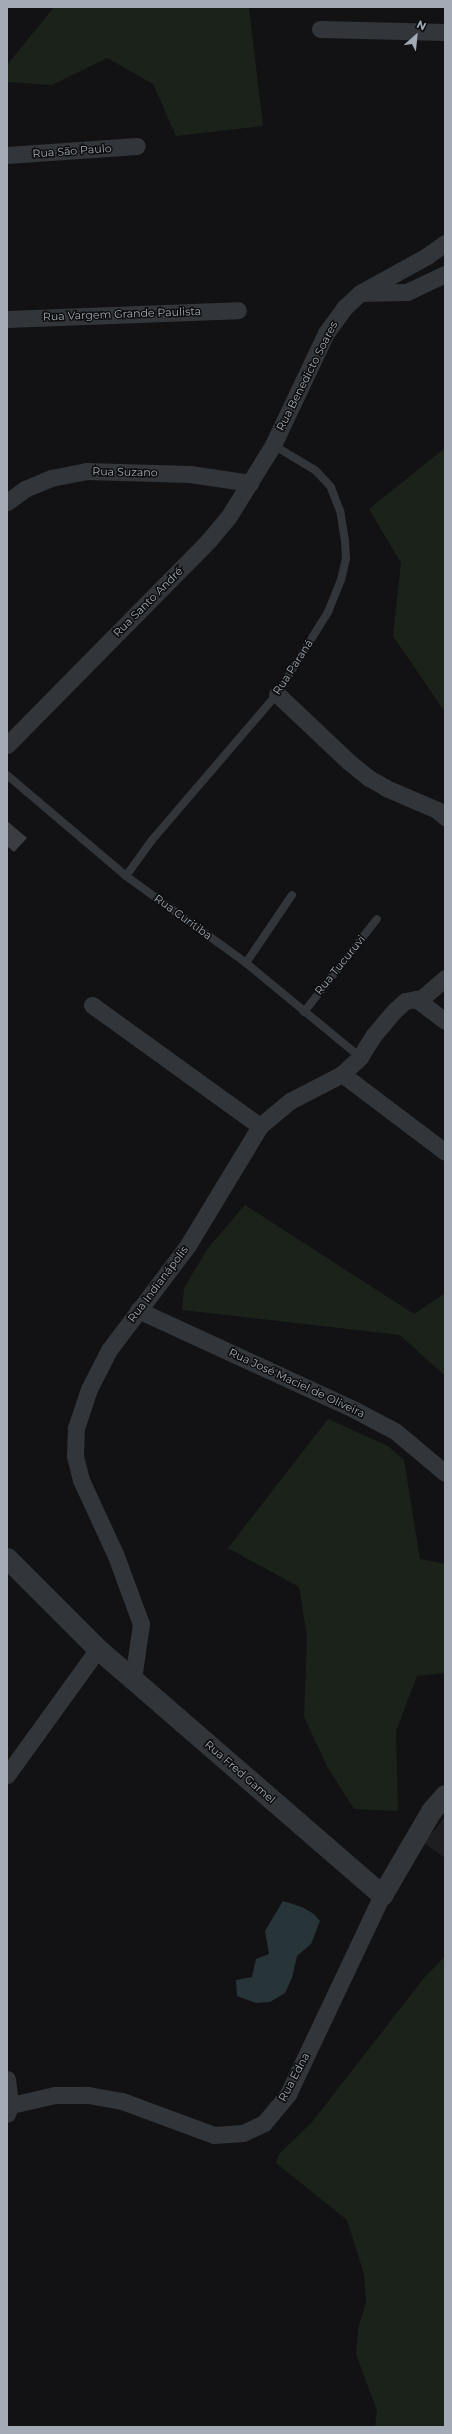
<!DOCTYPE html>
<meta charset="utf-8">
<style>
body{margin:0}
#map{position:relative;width:452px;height:2434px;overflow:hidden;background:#121214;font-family:Montserrat,sans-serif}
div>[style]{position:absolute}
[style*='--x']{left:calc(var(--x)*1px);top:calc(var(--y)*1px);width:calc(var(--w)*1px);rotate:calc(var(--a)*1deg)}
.built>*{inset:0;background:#1e1e21}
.green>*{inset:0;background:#1a221a}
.water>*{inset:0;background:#273438}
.building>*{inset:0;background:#3c3d42}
.service>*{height:8px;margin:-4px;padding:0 4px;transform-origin:4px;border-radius:4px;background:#323539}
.minor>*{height:17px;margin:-8.5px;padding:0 8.5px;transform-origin:8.5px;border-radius:8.5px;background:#323539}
.tertiary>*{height:21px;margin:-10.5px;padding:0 10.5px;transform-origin:10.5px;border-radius:10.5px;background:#323539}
span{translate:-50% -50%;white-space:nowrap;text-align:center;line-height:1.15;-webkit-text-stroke:3px #0d0d0e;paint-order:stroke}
.street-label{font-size:11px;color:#a2abb6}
.frame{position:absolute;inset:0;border:8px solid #a2abb6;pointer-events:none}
.north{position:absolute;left:396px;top:16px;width:40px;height:40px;-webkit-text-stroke:3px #0d0d0e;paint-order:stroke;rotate:27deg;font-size:11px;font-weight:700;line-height:16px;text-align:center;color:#a2abb6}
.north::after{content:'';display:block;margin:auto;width:14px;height:18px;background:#a2abb6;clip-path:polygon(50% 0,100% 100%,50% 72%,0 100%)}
</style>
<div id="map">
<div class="built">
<div style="clip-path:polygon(445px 1817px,445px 1858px,424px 1843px)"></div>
</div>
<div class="green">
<div style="clip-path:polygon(54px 7px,249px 7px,263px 126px,176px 136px,153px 84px,107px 58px,52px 85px,7px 82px,7px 65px)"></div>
<div style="clip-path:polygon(445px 448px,445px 712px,393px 636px,401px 563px,369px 509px)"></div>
<div style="clip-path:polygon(245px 1205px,414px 1314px,445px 1293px,445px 1376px,400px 1335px,182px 1310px,184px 1288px,208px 1248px)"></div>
<div style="clip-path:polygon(328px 1419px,388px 1446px,404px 1460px,420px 1559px,445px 1564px,445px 1673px,417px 1676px,396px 1731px,398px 1811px,354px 1809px,328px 1768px,304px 1717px,307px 1637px,299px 1587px,228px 1548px)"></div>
<div style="clip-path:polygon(445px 1956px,445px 2427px,375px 2427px,377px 2411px,356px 2354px,358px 2328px,366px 2303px,364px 2274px,347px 2220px,276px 2163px,279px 2154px,312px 2122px,424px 1978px)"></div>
</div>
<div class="water">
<div style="clip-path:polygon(283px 1901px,302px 1907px,314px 1914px,320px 1921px,311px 1944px,297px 1956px,292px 1978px,285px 1993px,270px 2002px,256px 2003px,237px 1996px,236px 1980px,252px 1977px,256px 1959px,269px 1954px,265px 1931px)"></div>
</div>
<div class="building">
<div style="clip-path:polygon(7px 821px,27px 838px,14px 852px,7px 846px)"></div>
</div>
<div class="service">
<div style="--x:7;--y:775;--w:156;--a:40.3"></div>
<div style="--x:126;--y:876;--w:148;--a:35.9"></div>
<div style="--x:246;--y:963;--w:148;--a:39.5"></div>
<div style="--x:126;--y:876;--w:44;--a:-54.2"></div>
<div style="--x:152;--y:840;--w:192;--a:-49.4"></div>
<div style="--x:277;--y:694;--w:97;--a:-58.1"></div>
<div style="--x:328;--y:612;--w:35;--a:-68"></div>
<div style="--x:341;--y:580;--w:22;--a:-77"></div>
<div style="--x:346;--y:559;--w:18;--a:-93"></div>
<div style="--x:345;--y:541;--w:30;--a:-99"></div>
<div style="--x:340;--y:511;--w:26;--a:-111"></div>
<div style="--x:331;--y:487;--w:23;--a:-133"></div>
<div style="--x:315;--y:470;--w:49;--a:-149.2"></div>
<div style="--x:246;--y:963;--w:82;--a:-55.9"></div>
<div style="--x:304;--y:1012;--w:118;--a:-51.9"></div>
</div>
<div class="minor">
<div style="--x:320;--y:29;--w:125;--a:1.4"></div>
<div style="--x:7;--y:155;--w:130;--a:-4"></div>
<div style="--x:360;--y:293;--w:47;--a:-1.2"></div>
<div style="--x:407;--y:292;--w:42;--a:-25.3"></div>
<div style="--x:7;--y:319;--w:231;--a:-2.2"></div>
<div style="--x:7;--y:502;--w:22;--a:-36"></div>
<div style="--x:25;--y:489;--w:28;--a:-23"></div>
<div style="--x:51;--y:478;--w:36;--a:-11"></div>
<div style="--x:86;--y:471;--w:104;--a:1.7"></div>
<div style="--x:190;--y:474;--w:61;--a:8.5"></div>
<div style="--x:277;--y:694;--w:99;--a:43.4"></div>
<div style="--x:349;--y:762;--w:26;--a:39"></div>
<div style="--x:369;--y:778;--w:20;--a:30"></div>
<div style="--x:386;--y:788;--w:56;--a:23.3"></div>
<div style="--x:437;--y:810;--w:11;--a:41"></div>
<div style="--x:7;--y:745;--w:288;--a:-45.4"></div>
<div style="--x:209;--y:540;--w:31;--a:-50"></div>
<div style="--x:229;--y:516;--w:84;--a:-58.2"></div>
<div style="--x:273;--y:445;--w:124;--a:-64.7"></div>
<div style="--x:326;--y:333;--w:31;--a:-54"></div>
<div style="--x:344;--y:308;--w:22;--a:-43"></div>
<div style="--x:360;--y:293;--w:77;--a:-28.9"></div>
<div style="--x:427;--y:256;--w:22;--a:-36"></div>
<div style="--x:416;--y:999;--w:36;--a:37"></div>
<div style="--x:92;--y:1005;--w:207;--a:35.8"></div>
<div style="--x:342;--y:1074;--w:129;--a:37.1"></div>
<div style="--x:138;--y:1310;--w:239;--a:24.7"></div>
<div style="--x:355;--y:1410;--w:45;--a:27.7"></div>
<div style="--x:395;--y:1431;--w:65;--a:40"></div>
<div style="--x:133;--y:1679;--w:56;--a:-81.7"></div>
<div style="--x:141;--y:1624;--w:72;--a:-110.2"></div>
<div style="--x:116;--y:1556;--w:84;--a:-114.7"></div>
<div style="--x:81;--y:1480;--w:25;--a:-104"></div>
<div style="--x:75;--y:1456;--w:28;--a:-88"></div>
<div style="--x:76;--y:1428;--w:41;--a:-71.6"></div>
<div style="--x:89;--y:1389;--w:44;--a:-62.9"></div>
<div style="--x:109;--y:1350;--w:131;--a:-53"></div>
<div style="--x:188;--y:1245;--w:139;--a:-58.8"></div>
<div style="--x:260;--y:1126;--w:39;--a:-40"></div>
<div style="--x:290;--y:1101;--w:59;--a:-27.4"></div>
<div style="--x:342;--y:1074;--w:25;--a:-43"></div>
<div style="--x:360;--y:1057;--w:25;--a:-58"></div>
<div style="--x:373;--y:1036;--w:33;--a:-50"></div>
<div style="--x:394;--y:1011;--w:15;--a:-42"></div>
<div style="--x:405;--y:1001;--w:17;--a:-10"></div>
<div style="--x:422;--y:998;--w:30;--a:-41"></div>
<div style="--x:7;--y:1775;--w:155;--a:-54.2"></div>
<div style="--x:7;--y:2079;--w:26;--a:83"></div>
<div style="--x:10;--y:2105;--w:9;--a:108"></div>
<div style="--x:7;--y:2106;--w:49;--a:-12.9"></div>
<div style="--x:55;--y:2095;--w:33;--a:0"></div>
<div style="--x:88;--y:2095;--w:35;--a:10"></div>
<div style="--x:122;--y:2101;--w:98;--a:20.3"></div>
<div style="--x:214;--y:2135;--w:29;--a:-4"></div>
<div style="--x:243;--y:2133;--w:23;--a:-25"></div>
<div style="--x:264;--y:2123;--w:38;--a:-50"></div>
<div style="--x:288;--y:2094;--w:220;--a:-64.7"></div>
</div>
<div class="tertiary">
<div style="--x:7;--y:1558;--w:129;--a:45"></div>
<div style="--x:98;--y:1649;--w:376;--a:40.9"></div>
<div style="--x:382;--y:1895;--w:97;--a:-59.7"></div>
<div style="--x:431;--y:1811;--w:21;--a:-49"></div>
</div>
<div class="street-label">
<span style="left:72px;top:151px;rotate:-4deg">Rua São Paulo</span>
<span style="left:122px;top:314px;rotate:-2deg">Rua Vargem Grande Paulista</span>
<span style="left:307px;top:376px;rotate:-63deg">Rua Benedicto Soares</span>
<span style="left:125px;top:472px;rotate:1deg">Rua Suzano</span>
<span style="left:148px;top:602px;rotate:-45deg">Rua Santo André</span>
<span style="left:293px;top:667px;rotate:-57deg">Rua Paraná</span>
<span style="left:183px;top:917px;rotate:36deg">Rua Curitiba</span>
<span style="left:340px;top:965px;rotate:-51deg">Rua Tucuruvi</span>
<span style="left:158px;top:1284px;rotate:-53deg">Rua Indianápolis</span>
<span style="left:297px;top:1383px;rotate:25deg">Rua José Maciel de Oliveira</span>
<span style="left:240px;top:1772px;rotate:41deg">Rua Fred Gamel</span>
<span style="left:294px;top:2077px;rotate:-62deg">Rua Edna</span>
</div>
<div class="frame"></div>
<div class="north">N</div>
</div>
